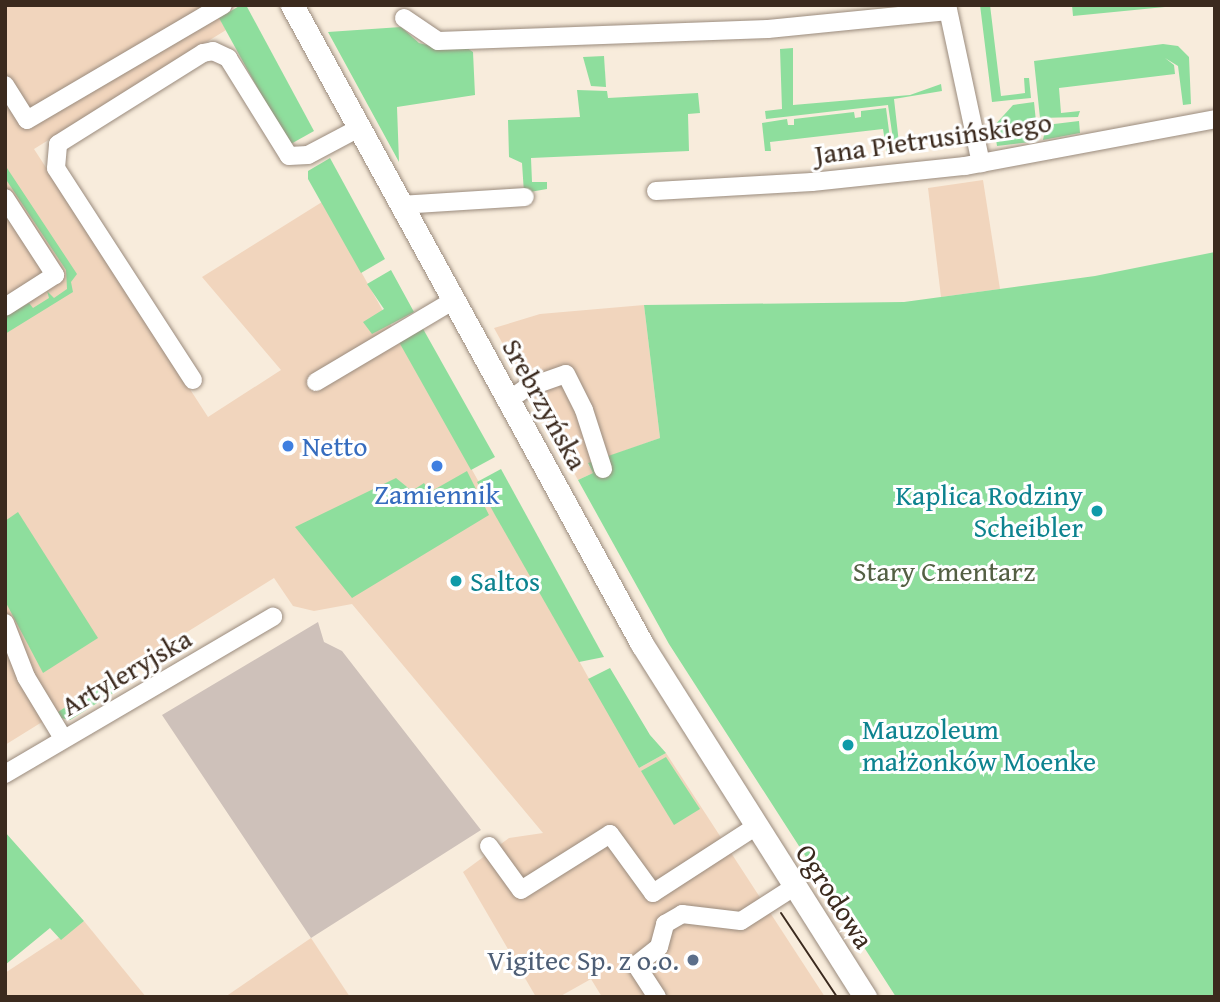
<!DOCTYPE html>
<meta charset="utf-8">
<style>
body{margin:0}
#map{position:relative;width:1220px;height:1002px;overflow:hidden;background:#f8ecdc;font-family:"Gentium Book Plus",serif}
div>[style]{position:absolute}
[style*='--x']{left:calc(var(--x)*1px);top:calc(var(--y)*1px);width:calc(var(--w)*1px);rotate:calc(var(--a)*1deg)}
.built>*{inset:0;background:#f1d5bd}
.industrial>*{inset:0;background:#cec1ba}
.green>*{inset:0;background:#8ede9d}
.roads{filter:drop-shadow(0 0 2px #9a8b7d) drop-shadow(0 0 2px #9a8b7d)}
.minor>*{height:18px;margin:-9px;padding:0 9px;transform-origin:9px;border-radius:9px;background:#fff}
.major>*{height:23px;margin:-11.5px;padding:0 11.5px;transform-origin:11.5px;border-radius:11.5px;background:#fff}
.tram>*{height:2px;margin:-1px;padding:0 1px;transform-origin:1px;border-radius:1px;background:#3b2a1e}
.dots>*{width:19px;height:19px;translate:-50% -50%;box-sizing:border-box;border:4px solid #fff;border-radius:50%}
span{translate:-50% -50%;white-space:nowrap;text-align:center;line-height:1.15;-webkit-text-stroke:6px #fff;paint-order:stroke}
.street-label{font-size:28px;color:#3b2a1e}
.shop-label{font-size:28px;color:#366cbe}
.left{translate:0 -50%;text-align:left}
.culture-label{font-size:28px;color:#0d838f}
.right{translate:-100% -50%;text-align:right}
.park-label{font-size:28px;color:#546044}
.service-label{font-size:28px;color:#4e5e75}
.frame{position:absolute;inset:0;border:7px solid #3b2a1e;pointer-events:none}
</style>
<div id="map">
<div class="built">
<div style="clip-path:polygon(5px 5px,212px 5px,226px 30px,34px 149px,208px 417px,281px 370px,202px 277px,322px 202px,639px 768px,666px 753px,825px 997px,602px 997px,591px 979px,559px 997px,536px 997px,463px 872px,509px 838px,543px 833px,352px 604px,314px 611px,293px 606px,274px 578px,5px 745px)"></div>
<div style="clip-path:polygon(983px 180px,1000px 289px,941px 297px,928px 188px)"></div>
<div style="clip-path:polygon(644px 305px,660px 438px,588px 464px,593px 473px,578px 480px,494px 328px,540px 314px)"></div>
<div style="clip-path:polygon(84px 921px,146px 997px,5px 997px,5px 973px)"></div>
<div style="clip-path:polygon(311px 938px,350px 997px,225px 997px)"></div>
</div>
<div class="industrial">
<div style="clip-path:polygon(318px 622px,324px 642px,342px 651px,481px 830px,311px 938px,162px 715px)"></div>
</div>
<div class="green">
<div style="clip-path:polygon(241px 5px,246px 5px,314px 131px,289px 145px,219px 18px)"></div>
<div style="clip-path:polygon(980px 5px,990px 5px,1001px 96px,1025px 93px,1024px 78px,1029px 78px,1031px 98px,992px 102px)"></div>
<div style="clip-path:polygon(1072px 5px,1165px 5px,1165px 7px,1073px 16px)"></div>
<div style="clip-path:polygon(401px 27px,419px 43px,439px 48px,464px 46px,473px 52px,475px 95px,397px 107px,399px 162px,328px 32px)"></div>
<div style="clip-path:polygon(1163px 44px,1178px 46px,1189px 57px,1191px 104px,1183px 105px,1178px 66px,1165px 58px,1174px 65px,1175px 74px,1059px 88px,1061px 113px,1080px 111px,1078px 117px,1040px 118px,1034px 61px)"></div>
<div style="clip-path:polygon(793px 48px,793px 105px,910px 95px,941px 84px,942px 91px,894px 99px,900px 152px,895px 153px,888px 105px,766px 119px,765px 111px,782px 109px,780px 49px)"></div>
<div style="clip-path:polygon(604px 56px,606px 87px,591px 86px,583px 57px)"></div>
<div style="clip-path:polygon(577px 90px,607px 91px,608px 98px,698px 93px,700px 113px,688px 114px,689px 151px,531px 158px,532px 182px,547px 182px,547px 189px,524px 193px,522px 163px,509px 157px,508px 120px,580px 117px)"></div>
<div style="clip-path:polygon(1034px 102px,1038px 141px,997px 146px,994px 126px,1013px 105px)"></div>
<div style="clip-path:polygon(886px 108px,892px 154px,887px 154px,883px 129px,770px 142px,771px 151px,765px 151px,762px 123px,787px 119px,788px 125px,794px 125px,794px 119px,854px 112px,855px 118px,861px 117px,861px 111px)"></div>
<div style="clip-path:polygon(1079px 121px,1080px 133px,1043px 140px,1046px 125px)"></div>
<div style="clip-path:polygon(330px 158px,385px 259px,361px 273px,308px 179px,308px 171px)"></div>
<div style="clip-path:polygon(5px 165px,77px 274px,71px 282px,73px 292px,5px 334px,5px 317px,29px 303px,33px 308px,49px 298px,47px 291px,54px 298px,67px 289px,66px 270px,5px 178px)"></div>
<div style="clip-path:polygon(1215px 252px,1215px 997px,896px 997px,669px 644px,578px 480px,593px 473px,588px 463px,660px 438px,644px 305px,904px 302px,1095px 276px)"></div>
<div style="clip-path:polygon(391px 270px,414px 312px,372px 334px,363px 322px,384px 309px,367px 284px)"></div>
<div style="clip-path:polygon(422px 327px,495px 457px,471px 470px,399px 342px)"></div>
<div style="clip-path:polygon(501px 469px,604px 657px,579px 662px,495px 515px,477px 482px)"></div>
<div style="clip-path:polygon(467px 471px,489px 515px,352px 598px,295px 527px,396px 478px,412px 491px,424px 483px,430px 492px)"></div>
<div style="clip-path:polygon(18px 512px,98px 638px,43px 673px,5px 601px,5px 521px)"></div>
<div style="clip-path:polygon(126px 668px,134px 680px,70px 720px,61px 718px,58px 712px)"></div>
<div style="clip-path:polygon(610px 668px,650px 735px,666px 753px,639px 768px,588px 679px)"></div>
<div style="clip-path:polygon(666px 757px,700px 809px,674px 825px,641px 771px)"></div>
<div style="clip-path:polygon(5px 832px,84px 921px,61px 940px,50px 928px,5px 965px)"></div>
</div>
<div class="roads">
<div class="minor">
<div style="--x:947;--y:5;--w:162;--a:77.9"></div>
<div style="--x:404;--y:18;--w:41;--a:34.1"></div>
<div style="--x:438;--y:41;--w:330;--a:-2.1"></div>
<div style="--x:768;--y:29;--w:181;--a:-5.7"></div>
<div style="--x:5;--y:85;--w:41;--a:57.8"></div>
<div style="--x:27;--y:120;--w:227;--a:-30.4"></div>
<div style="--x:656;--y:191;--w:156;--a:-3.3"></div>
<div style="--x:812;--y:182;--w:154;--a:-6"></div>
<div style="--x:965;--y:166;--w:254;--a:-10.6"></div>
<div style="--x:5;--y:198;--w:92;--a:57"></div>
<div style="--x:55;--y:275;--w:59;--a:147.4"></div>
<div style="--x:401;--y:205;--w:124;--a:-3.7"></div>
<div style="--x:193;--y:380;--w:252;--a:-122.9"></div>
<div style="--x:56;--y:168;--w:24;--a:-85"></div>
<div style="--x:58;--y:144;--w:171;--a:-32.1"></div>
<div style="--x:203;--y:53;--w:10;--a:-11"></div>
<div style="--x:213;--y:51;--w:17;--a:25"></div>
<div style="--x:228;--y:58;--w:115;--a:58.1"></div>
<div style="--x:289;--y:156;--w:19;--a:-3"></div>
<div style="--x:308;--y:155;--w:58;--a:-27.9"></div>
<div style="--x:316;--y:382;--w:161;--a:-30.7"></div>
<div style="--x:509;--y:400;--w:21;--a:-35"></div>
<div style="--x:526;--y:388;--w:42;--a:-19.3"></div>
<div style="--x:566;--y:374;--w:40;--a:63.4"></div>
<div style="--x:584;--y:410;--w:62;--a:72.1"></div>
<div style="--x:5;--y:623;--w:58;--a:68.7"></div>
<div style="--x:26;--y:677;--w:71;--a:58.8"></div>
<div style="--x:5;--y:774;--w:311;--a:-30.4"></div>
<div style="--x:489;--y:846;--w:54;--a:54"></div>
<div style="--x:521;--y:890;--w:105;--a:-32.2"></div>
<div style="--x:610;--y:834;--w:73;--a:53.9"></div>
<div style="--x:653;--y:893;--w:121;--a:-32.9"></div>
<div style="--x:657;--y:997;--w:38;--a:-123"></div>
<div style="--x:636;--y:965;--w:29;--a:-38"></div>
<div style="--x:659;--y:947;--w:24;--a:-75"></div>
<div style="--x:665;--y:924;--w:20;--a:-30"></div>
<div style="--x:682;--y:914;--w:59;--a:6.8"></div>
<div style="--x:741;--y:921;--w:63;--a:-32.7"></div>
</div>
<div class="major">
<div style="--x:292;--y:5;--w:729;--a:61.29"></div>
<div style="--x:642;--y:644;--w:418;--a:57.7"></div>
</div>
</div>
<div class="tram">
<div style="--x:781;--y:913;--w:101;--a:56.3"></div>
</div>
<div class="dots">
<div style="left:288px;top:446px;background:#3f7fe0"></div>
<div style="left:437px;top:466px;background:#3f7fe0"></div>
<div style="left:1097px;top:511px;background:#0f9aa8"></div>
<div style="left:456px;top:581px;background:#0f9aa8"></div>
<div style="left:848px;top:745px;background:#0f9aa8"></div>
<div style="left:693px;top:960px;background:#5c6f8a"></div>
</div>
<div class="street-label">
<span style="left:933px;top:138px;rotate:-8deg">Jana Pietrusińskiego</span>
<span style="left:545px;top:404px;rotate:61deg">Srebrzyńska</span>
<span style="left:126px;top:672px;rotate:-30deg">Artyleryjska</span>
<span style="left:835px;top:896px;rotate:57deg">Ogrodowa</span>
</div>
<div class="shop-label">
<span class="left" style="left:302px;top:446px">Netto</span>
<span style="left:437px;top:494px">Zamiennik</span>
</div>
<div class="culture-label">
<span class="right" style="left:1083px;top:511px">Kaplica Rodziny<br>Scheibler</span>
<span class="left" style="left:470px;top:581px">Saltos</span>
<span class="left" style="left:862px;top:745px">Mauzoleum<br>małżonków Moenke</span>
</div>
<div class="park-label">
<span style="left:944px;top:571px">Stary Cmentarz</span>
</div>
<div class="service-label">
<span class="right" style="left:679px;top:960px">Vigitec Sp. z o.o.</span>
</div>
<div class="frame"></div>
</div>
